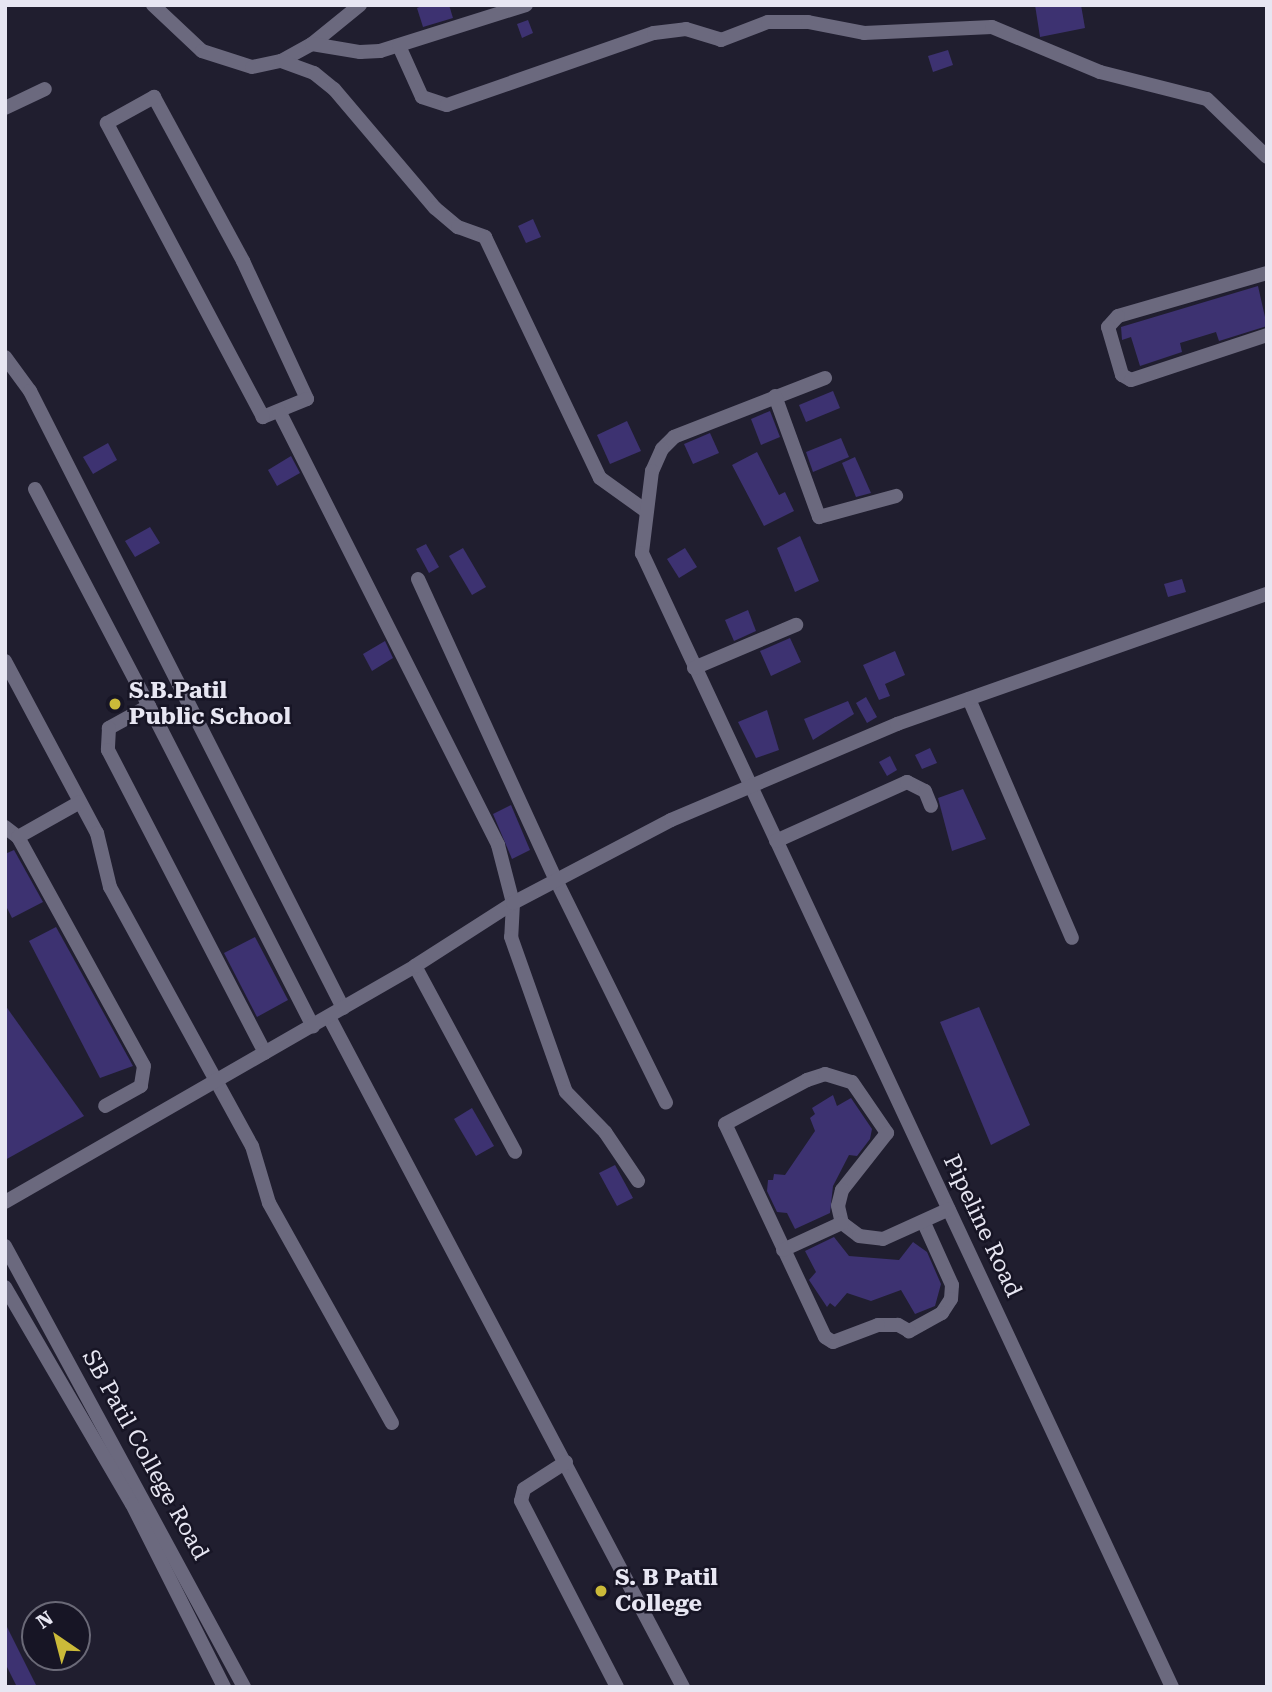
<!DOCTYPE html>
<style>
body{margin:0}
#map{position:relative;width:1272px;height:1692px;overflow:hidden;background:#201e2f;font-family:"Roboto Serif",serif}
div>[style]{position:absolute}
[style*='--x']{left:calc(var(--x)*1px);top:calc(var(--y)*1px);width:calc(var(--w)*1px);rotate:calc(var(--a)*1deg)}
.building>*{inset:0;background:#3d3271}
.minor>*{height:14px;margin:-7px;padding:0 7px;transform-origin:7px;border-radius:7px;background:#6b697e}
.dots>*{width:19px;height:19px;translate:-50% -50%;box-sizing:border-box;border:4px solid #171525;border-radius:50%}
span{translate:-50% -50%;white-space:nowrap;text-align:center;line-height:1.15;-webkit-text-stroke:5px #171525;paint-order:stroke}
.poi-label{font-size:23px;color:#e7e6f2;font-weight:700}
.left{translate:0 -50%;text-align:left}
.street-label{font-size:23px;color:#e7e6f2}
.frame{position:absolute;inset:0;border:7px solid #e7e6f2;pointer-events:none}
.north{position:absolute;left:21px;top:1601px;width:70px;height:70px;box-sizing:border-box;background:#171525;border:2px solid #6a6977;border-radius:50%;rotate:325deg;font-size:19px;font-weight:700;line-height:28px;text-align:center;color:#e7e6f2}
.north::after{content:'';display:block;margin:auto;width:24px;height:32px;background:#cbba39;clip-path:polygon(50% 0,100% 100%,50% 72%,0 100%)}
</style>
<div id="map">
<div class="building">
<div style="clip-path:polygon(424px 5px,449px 5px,453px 18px,423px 27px,417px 8px)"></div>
<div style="clip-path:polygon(1035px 5px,1081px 5px,1085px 28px,1040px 37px)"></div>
<div style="clip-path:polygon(528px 20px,533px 33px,522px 38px,517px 24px)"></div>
<div style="clip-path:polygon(948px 50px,953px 65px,933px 72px,928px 56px)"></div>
<div style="clip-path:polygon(533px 219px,541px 237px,526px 243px,518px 226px)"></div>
<div style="clip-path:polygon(1258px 286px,1267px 326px,1219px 341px,1216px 332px,1180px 343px,1182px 352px,1140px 366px,1131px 337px,1122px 340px,1121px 327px)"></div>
<div style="clip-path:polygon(833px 391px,840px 408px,806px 422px,799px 405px)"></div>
<div style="clip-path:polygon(770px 411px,780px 437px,761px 445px,751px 419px)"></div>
<div style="clip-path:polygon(627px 421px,641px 451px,610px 464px,597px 435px)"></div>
<div style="clip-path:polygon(710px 433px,719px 453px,693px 464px,684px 444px)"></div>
<div style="clip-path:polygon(841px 438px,849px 457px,813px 472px,806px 452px)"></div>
<div style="clip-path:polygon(108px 443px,117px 460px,93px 474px,83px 457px)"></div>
<div style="clip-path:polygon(757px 452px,779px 495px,785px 492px,794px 511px,764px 526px,732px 465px)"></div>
<div style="clip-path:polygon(291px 456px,300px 473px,277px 486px,268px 470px)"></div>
<div style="clip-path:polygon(855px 457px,871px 493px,856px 497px,842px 463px)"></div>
<div style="clip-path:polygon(150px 527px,160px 543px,135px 557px,125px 541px)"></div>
<div style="clip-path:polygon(800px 536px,819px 581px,795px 592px,777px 548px)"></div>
<div style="clip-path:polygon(426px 544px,439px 567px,429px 573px,416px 549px)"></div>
<div style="clip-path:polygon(463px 548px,486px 587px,472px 595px,449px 556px)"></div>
<div style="clip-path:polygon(685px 548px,697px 567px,679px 578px,667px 559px)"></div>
<div style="clip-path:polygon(1182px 579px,1186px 592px,1168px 597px,1164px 584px)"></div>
<div style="clip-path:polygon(748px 610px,756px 631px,734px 641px,725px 620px)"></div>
<div style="clip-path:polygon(790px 638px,801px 662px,771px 676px,760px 651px)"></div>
<div style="clip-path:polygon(385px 641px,393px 658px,372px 671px,363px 654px)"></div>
<div style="clip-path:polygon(895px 651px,905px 675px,885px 684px,890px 696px,879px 700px,863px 665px)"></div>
<div style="clip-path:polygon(866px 697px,877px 717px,867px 723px,856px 703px)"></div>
<div style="clip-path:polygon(848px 701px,854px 714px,813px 740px,804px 719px)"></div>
<div style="clip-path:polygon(767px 710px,779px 750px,756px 758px,738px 722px)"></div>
<div style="clip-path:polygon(930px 748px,937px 763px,922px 769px,915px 755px)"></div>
<div style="clip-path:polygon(890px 756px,897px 770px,887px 776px,879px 762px)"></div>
<div style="clip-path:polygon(963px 789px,986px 839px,952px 851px,938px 798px)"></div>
<div style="clip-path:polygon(511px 805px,530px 850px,512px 859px,493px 814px)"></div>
<div style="clip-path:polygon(14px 850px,43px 902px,12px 918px,5px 904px,5px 854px)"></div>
<div style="clip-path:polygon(56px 927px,133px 1066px,100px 1078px,29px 941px)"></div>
<div style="clip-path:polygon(255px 937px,288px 1000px,257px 1017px,224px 953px)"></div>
<div style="clip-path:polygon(5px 1005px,84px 1116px,5px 1160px)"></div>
<div style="clip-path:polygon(979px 1007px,1030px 1125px,991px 1145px,940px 1022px)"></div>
<div style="clip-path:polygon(833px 1095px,837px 1106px,851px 1098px,872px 1129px,870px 1139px,857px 1156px,849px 1155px,833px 1186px,830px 1213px,795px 1229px,787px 1213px,777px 1212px,767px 1191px,768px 1180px,773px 1180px,774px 1174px,785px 1175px,815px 1131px,810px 1118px,815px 1114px,812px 1108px)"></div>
<div style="clip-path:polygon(472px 1108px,494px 1146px,476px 1156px,454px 1119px)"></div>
<div style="clip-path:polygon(615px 1165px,633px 1198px,617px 1206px,599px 1173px)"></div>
<div style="clip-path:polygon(834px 1237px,849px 1256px,899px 1260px,913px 1242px,927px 1252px,941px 1284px,935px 1306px,915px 1314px,901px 1290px,871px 1301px,847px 1293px,835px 1307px,830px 1303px,827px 1307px,809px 1280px,816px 1272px,805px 1251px)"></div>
<div style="clip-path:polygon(5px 1623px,37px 1687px,17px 1687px,5px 1663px)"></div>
</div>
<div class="minor">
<div style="--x:153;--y:5;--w:67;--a:43.2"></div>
<div style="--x:202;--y:51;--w:52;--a:17.7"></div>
<div style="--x:252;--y:67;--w:30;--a:-12"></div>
<div style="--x:281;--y:61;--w:35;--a:-29"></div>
<div style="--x:312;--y:44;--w:62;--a:-39.1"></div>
<div style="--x:312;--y:44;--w:49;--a:9.5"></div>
<div style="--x:360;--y:52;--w:20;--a:-3"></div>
<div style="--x:380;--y:51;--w:153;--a:-17.5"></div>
<div style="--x:399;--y:46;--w:56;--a:65.7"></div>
<div style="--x:422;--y:97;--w:26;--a:18"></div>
<div style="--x:447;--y:105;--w:219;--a:-19.2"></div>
<div style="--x:654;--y:33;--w:32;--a:-7"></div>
<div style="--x:686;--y:29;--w:37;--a:17"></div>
<div style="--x:721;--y:40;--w:50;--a:-21"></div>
<div style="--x:768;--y:22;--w:40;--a:0"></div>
<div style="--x:808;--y:22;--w:57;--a:11.1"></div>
<div style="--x:864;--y:33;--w:128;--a:-2.7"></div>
<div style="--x:992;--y:27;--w:117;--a:22.6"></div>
<div style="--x:1100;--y:72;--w:110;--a:14.2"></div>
<div style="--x:1207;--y:99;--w:83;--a:44"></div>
<div style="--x:281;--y:61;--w:35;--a:20"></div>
<div style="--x:314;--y:73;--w:26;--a:39"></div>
<div style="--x:334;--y:89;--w:156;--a:49.7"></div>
<div style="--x:435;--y:208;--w:30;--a:40"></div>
<div style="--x:458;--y:227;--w:29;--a:20"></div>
<div style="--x:485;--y:237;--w:267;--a:64.5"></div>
<div style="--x:600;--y:478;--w:57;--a:35.7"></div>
<div style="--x:154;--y:97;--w:187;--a:61.5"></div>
<div style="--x:243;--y:261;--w:152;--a:65.1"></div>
<div style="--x:307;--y:399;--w:48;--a:157.8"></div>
<div style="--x:263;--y:417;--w:333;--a:-118"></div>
<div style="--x:107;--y:123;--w:54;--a:-29"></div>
<div style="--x:5;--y:108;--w:44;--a:-25.4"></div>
<div style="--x:1267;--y:273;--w:155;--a:163.9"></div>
<div style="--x:1118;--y:316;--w:15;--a:132"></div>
<div style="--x:1108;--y:327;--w:50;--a:73.7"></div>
<div style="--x:1122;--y:375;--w:10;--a:29"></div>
<div style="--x:1131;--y:380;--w:143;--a:-18.3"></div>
<div style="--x:5;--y:357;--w:42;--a:53.7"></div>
<div style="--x:30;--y:391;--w:692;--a:63.1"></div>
<div style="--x:825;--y:378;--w:162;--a:158.7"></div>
<div style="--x:674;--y:437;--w:17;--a:135"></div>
<div style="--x:662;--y:449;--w:24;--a:114"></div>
<div style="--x:652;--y:471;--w:83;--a:97"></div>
<div style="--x:642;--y:553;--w:1252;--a:64.95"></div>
<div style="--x:775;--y:396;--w:129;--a:70"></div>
<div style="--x:819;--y:517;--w:80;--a:-15.3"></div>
<div style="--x:279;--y:411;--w:486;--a:63.2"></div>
<div style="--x:498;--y:845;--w:60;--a:75.5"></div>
<div style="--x:513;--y:903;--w:34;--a:93"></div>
<div style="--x:511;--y:937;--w:164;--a:70.5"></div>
<div style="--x:566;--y:1092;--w:56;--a:45.7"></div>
<div style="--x:605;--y:1132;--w:59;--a:56"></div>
<div style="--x:35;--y:489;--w:245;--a:62.3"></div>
<div style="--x:149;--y:706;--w:46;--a:151.2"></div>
<div style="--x:109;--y:728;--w:22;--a:93"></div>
<div style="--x:108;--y:750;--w:341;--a:62.6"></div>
<div style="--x:418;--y:579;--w:333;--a:65.4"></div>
<div style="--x:557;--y:882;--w:246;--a:63.7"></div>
<div style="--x:5;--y:661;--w:195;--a:61.9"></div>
<div style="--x:97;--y:833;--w:56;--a:76.5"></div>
<div style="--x:110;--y:887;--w:295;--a:61.3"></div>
<div style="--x:252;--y:1146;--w:59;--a:73.4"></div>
<div style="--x:269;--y:1203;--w:252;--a:60.8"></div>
<div style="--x:694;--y:668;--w:111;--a:-22.9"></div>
<div style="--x:969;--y:699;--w:260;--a:66.7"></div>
<div style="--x:149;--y:706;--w:360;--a:62.9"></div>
<div style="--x:5;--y:827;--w:16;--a:38"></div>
<div style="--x:18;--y:837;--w:261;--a:61.2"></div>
<div style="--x:144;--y:1066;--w:20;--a:99"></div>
<div style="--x:141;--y:1086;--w:41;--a:150.9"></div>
<div style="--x:18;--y:837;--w:71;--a:-29.4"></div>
<div style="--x:776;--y:841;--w:144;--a:-24.2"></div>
<div style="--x:907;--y:782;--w:20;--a:27"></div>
<div style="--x:925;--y:791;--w:16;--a:68"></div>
<div style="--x:415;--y:966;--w:211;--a:61.7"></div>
<div style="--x:329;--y:1017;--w:758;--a:62.15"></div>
<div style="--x:5;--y:1202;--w:473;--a:-29.9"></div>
<div style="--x:415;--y:966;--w:117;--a:-32.7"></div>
<div style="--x:513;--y:903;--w:178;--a:-27.7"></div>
<div style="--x:671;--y:820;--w:246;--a:-23"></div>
<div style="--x:897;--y:724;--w:392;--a:-19.4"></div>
<div style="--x:924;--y:1223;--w:68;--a:65.7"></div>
<div style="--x:952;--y:1285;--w:14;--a:94"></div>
<div style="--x:951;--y:1299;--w:17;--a:123"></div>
<div style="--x:942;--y:1313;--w:38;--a:151"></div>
<div style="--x:909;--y:1331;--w:13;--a:-151"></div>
<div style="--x:898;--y:1325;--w:20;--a:180"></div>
<div style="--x:878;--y:1325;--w:48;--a:159.3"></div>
<div style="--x:833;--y:1342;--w:9;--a:-148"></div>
<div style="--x:825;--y:1337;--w:235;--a:-115.1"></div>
<div style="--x:725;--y:1124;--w:93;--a:-28.2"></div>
<div style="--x:807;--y:1080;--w:19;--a:-18"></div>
<div style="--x:825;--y:1074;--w:28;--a:17"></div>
<div style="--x:852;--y:1082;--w:62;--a:55.5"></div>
<div style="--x:887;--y:1133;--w:73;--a:128.3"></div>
<div style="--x:842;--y:1190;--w:16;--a:104"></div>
<div style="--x:838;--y:1206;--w:17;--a:77"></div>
<div style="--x:842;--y:1223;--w:21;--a:37"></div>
<div style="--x:859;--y:1236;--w:24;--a:7"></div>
<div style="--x:883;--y:1239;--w:72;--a:-24.4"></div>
<div style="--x:5;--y:1246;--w:502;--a:61.54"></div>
<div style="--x:783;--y:1250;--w:65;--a:-24.6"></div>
<div style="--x:5;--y:1287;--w:251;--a:59.7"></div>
<div style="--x:132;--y:1504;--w:205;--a:63.3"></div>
<div style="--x:566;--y:1462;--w:50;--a:147.3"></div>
<div style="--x:524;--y:1489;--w:12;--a:104"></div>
<div style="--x:521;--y:1501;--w:209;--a:62.7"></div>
</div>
<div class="dots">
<div style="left:115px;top:704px;background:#cbba39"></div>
<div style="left:601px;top:1591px;background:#cbba39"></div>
</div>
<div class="poi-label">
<span class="left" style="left:129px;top:704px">S.B.Patil<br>Public School</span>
<span class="left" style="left:615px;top:1591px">S. B Patil<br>College</span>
</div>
<div class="street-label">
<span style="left:982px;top:1226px;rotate:65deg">Pipeline Road</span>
<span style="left:145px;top:1455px;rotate:61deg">SB Patil College Road</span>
</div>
<div class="frame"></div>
<div class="north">N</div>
</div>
